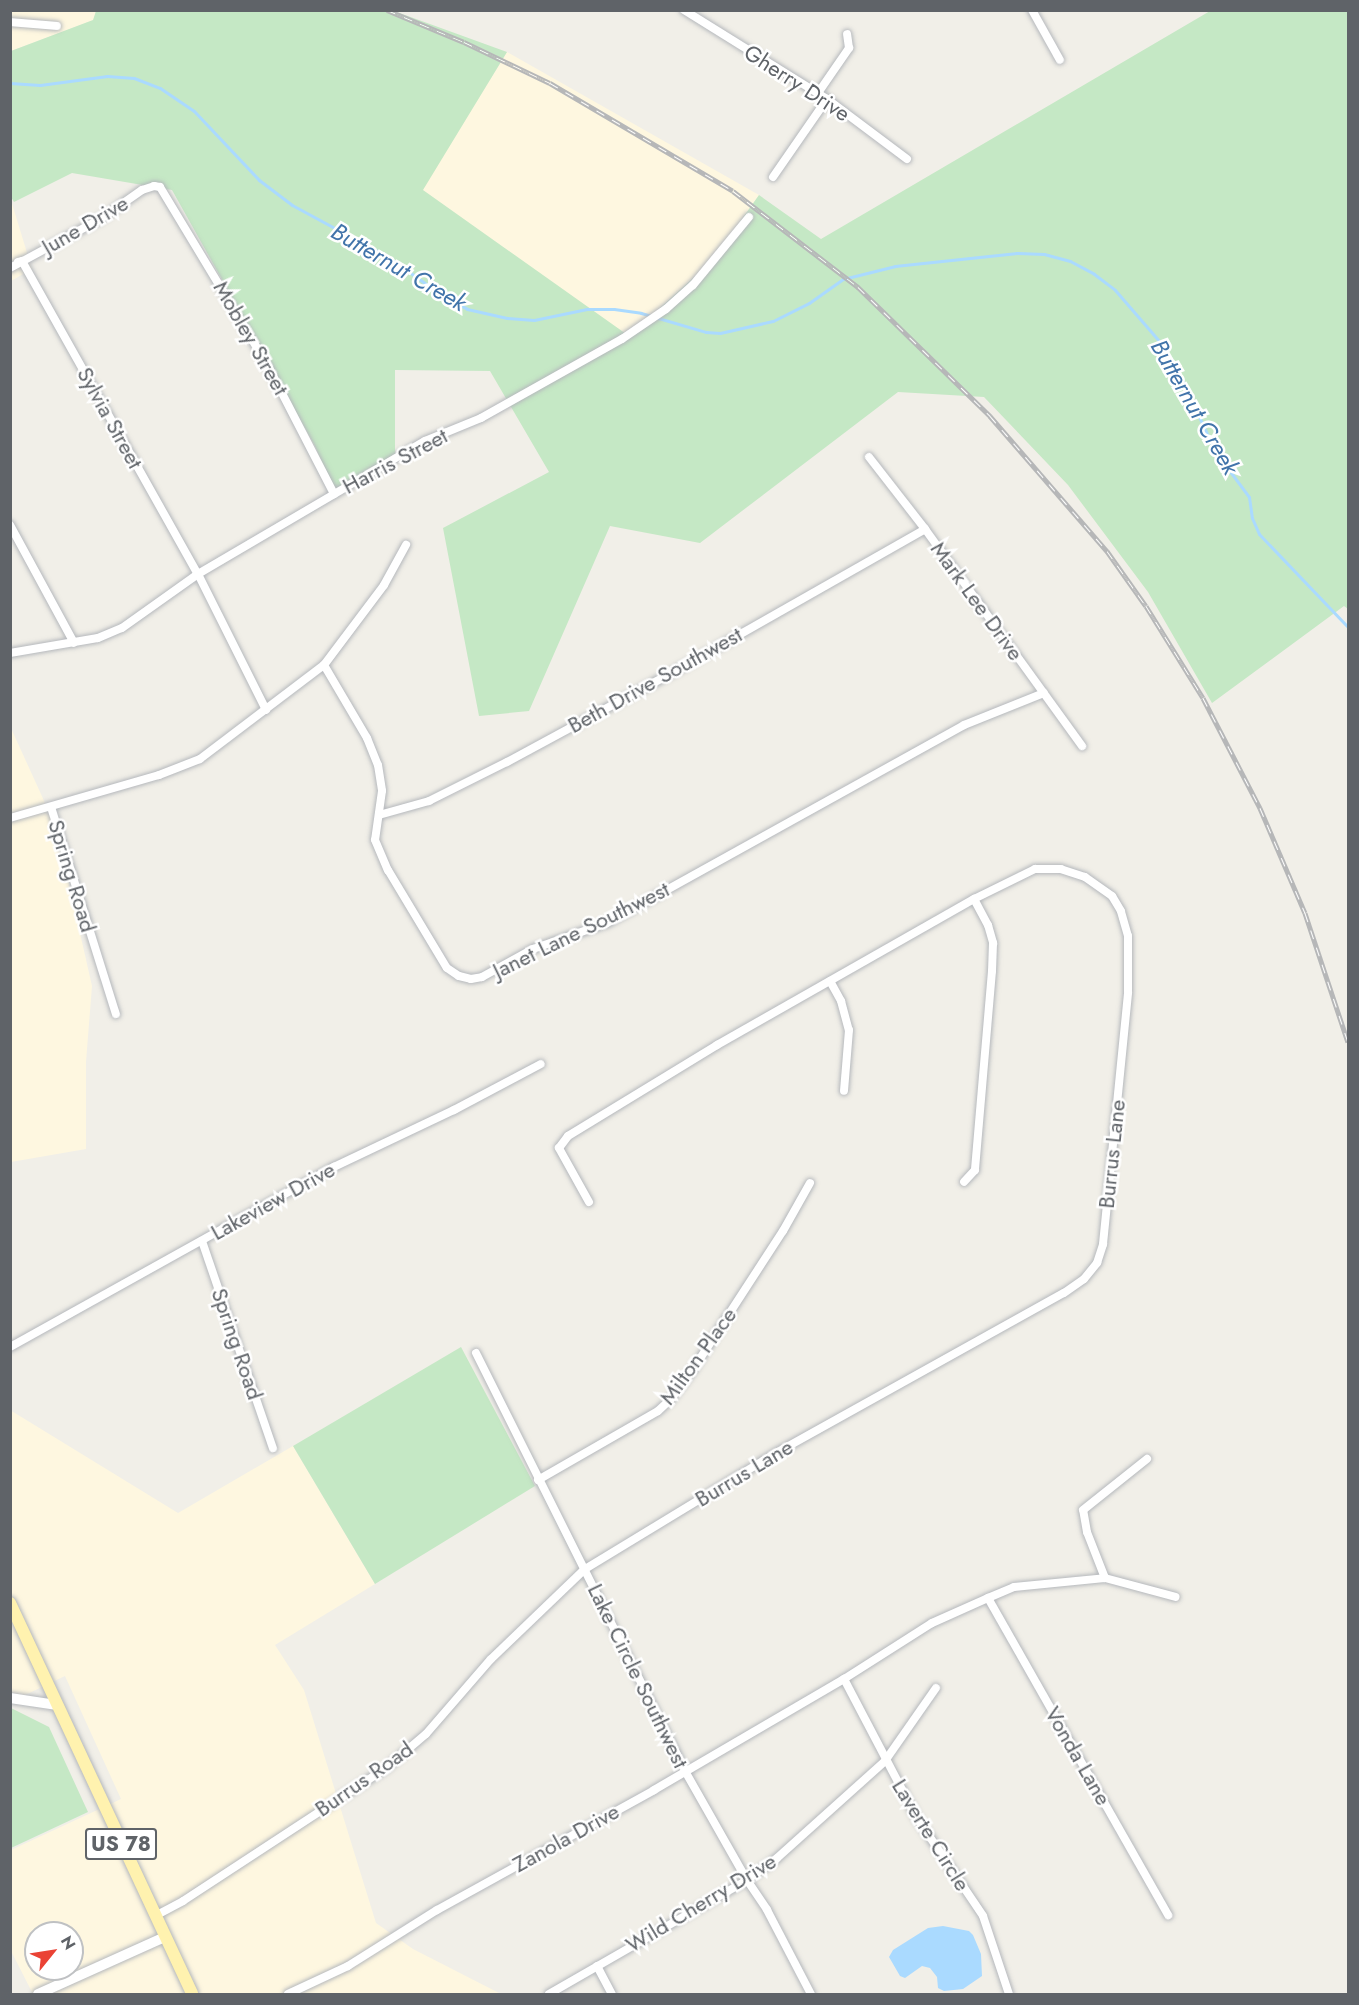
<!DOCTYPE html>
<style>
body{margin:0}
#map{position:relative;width:1359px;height:2005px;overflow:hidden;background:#f1efe8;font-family:Jost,sans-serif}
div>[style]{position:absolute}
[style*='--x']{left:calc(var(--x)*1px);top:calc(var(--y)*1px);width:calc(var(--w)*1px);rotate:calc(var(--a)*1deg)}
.commercial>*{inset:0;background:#fef7e0}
.green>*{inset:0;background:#c5e8c5}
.water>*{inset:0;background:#aadaff}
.stream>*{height:3px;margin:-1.5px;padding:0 1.5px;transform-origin:1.5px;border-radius:1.5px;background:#aadaff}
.roads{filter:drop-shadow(0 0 2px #b5b8bc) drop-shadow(0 0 2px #b5b8bc)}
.street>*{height:8px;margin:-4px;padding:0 4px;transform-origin:4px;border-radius:4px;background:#fff}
.secondary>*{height:10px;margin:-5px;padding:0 5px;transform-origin:5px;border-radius:5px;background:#fff}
.primary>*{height:12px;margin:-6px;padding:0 6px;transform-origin:6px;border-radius:6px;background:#fff2af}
.rail>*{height:5px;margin-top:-2.5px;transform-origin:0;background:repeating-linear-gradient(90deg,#fff 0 9px,#b6b7b8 0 18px);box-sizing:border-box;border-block:2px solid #b6b7b8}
span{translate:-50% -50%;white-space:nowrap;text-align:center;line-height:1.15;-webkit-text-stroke:5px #fff;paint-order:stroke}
.shield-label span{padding:2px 4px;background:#fff;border:2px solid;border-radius:4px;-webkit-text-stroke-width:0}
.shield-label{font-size:21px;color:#5f6368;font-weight:700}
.street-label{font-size:22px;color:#5f6368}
.water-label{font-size:24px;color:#4174aa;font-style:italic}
.frame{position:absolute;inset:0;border:12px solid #5f6368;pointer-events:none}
.north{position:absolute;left:24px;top:1921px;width:60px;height:60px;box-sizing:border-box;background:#fff;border:2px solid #bfc1c3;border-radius:50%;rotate:60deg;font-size:16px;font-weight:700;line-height:24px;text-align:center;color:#5f6368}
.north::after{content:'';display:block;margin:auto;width:21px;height:27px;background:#ea4335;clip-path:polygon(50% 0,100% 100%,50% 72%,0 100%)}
</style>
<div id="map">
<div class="commercial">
<div style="clip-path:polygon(11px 11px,96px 11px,94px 20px,11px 51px)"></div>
<div style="clip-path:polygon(507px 52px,759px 195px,712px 261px,629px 337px,422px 190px)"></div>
<div style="clip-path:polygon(10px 197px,32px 269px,11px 281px,10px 281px)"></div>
<div style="clip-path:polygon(10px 726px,56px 827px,92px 986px,86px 1062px,86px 1149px,11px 1162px)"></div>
<div style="clip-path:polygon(evenodd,10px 1410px,178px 1513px,293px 1446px,375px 1584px,275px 1645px,304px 1690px,376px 1923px,413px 1949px,501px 1994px,33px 1994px,11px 1951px,11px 1850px,121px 1799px,65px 1676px,23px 1696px,11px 1692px,10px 1410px,36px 1933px,72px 1933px,72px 1969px,36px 1969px,36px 1933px)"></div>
</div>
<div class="green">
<div style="clip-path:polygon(96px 11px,394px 11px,507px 52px,423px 190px,629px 336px,712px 261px,759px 195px,821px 239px,1210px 11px,1348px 11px,1348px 609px,1344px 606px,1212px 703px,1148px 592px,1068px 485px,984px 397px,898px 392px,700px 543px,610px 526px,529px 711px,479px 716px,443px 528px,549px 472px,490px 371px,395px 370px,395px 462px,336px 496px,315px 446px,172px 190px,72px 173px,14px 202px,11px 197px,11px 51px,93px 20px)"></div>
<div style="clip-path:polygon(461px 1347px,535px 1486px,375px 1584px,293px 1446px)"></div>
<div style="clip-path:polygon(11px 1708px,49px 1727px,88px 1812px,11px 1848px)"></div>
</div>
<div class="water">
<div style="clip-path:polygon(943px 1926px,969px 1931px,973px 1935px,981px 1954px,982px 1976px,963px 1989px,944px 1991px,938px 1988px,937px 1977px,930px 1968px,922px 1966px,905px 1978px,900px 1976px,889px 1957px,893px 1950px,928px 1928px)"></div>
</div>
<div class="stream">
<div style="--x:10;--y:83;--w:30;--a:4"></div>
<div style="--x:40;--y:85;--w:68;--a:-7.7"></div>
<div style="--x:107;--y:76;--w:27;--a:4"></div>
<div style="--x:134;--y:78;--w:28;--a:21"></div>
<div style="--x:160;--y:88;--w:41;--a:34.1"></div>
<div style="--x:194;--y:111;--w:95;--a:46.7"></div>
<div style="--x:259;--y:180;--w:41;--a:37.1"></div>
<div style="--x:292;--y:205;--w:109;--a:28.4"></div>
<div style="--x:388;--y:257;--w:67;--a:35.3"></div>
<div style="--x:443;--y:296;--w:27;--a:28"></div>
<div style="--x:467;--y:309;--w:41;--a:12.7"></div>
<div style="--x:507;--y:318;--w:27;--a:4"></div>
<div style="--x:534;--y:320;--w:54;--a:-11.7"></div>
<div style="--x:587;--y:309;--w:27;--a:0"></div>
<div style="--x:614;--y:309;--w:27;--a:8"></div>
<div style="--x:641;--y:313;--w:68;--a:16.3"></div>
<div style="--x:706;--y:332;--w:14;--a:4"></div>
<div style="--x:720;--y:333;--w:54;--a:-12.8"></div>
<div style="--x:773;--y:321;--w:40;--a:-26.6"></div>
<div style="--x:809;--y:303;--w:42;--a:-35.2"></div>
<div style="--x:843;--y:279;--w:54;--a:-14"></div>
<div style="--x:895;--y:266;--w:123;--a:-6.1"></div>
<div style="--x:1017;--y:253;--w:27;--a:2"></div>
<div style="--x:1044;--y:254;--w:27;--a:15"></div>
<div style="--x:1070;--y:261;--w:27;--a:28"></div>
<div style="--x:1094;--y:274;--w:26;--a:37"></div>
<div style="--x:1115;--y:290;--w:69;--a:49.1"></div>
<div style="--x:1160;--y:342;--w:27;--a:57"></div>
<div style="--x:1175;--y:365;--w:95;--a:65.1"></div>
<div style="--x:1215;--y:451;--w:57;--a:53.5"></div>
<div style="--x:1249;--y:497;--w:21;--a:82"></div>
<div style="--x:1252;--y:518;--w:17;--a:66"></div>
<div style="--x:1259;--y:534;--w:129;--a:46.3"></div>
</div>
<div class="roads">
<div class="street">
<div style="--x:684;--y:10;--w:168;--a:31.9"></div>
<div style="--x:827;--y:99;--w:100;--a:36.9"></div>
<div style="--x:1032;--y:10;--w:57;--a:60.8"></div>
<div style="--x:10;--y:22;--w:47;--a:4.9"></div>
<div style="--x:818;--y:93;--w:55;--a:-55.4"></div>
<div style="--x:849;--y:48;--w:14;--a:-98"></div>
<div style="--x:773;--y:177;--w:95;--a:-55.3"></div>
<div style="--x:18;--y:262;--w:4;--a:-14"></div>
<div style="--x:22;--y:261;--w:359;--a:60.7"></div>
<div style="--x:198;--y:574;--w:152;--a:63.4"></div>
<div style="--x:10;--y:268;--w:105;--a:-28.5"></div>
<div style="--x:102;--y:218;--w:49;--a:-35"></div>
<div style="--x:142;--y:190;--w:13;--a:-18"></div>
<div style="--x:154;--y:186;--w:6;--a:9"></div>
<div style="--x:160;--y:187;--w:211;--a:58.9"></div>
<div style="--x:269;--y:368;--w:142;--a:62.7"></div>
<div style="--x:869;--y:457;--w:91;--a:52.1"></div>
<div style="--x:925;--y:529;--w:268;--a:54.1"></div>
<div style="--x:10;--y:525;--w:134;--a:61.5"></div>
<div style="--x:10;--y:653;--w:89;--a:-9.7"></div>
<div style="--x:98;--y:638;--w:26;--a:-23"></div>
<div style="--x:122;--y:628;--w:93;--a:-35.4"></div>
<div style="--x:198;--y:574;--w:263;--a:-30.4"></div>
<div style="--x:425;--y:441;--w:61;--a:-22.3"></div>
<div style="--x:481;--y:418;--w:162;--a:-29.3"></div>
<div style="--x:622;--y:339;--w:53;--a:-34.3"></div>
<div style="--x:666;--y:309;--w:36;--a:-42"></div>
<div style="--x:693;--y:285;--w:88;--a:-50.5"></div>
<div style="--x:324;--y:665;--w:85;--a:59.5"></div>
<div style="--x:367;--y:738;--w:29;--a:68"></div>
<div style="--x:378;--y:765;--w:26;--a:81"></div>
<div style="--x:382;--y:791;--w:49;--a:98.1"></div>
<div style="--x:375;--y:840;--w:33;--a:67"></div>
<div style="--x:388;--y:870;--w:114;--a:59"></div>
<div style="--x:447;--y:968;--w:14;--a:34"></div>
<div style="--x:459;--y:976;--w:12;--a:14"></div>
<div style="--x:471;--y:979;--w:11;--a:-10"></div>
<div style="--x:482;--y:977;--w:58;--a:-28.8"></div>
<div style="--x:533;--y:949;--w:78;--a:-19.4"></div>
<div style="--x:607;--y:923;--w:408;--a:-29"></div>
<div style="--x:964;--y:725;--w:86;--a:-21.8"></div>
<div style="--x:51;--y:807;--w:217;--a:72.6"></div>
<div style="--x:379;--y:815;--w:52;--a:-15.6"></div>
<div style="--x:429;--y:801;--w:87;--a:-26.6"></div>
<div style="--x:507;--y:762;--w:196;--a:-28.4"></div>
<div style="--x:679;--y:669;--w:283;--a:-29.6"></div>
<div style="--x:10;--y:818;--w:155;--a:-16.1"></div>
<div style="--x:159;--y:775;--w:44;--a:-21.3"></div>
<div style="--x:200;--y:759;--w:156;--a:-37.2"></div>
<div style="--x:324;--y:665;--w:100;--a:-53.1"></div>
<div style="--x:384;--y:585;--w:46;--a:-61.2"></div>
<div style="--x:830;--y:981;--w:23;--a:61"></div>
<div style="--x:841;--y:1001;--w:30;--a:75"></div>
<div style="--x:849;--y:1030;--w:61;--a:94.7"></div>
<div style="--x:589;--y:1202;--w:62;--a:-119.1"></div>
<div style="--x:559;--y:1148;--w:15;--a:-53"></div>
<div style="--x:568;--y:1136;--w:175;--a:-31.4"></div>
<div style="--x:717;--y:1045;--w:296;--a:-29.6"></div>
<div style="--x:202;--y:1241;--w:219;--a:71.1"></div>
<div style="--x:10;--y:1347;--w:371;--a:-29.1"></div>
<div style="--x:334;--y:1167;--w:133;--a:-25.4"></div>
<div style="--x:454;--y:1110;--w:98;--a:-27.9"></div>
<div style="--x:476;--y:1353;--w:467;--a:63.4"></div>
<div style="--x:685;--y:1771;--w:125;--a:60.4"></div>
<div style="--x:747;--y:1880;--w:36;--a:56"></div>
<div style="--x:767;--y:1910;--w:95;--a:62.4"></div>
<div style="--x:538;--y:1480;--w:138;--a:-29.9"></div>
<div style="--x:658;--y:1411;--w:16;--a:-43"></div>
<div style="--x:670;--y:1400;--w:36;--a:-53"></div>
<div style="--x:692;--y:1371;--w:167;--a:-57"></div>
<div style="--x:783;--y:1231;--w:55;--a:-60.6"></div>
<div style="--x:1105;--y:1578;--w:49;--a:-111.4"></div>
<div style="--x:1087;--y:1532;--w:22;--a:-100"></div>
<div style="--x:1083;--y:1510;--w:82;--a:-38.6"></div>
<div style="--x:988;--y:1598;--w:365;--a:60.4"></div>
<div style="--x:844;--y:1679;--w:157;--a:62.3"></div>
<div style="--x:917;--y:1818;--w:118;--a:56"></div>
<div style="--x:983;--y:1916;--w:82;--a:71.6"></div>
<div style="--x:155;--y:1916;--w:32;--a:-28"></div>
<div style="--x:183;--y:1901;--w:243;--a:-33.2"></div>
<div style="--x:386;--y:1768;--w:52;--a:-40.4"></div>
<div style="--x:426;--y:1734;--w:99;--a:-49.1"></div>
<div style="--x:491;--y:1659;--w:130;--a:-43.8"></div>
<div style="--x:585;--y:1569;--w:223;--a:-31.3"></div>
<div style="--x:776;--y:1453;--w:329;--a:-29.1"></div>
<div style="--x:1064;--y:1293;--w:24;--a:-35"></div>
<div style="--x:1084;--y:1279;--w:21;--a:-51"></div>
<div style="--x:1097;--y:1263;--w:20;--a:-72"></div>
<div style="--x:1103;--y:1244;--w:253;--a:-84.3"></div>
<div style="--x:1128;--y:992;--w:56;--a:-90"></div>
<div style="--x:1128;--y:936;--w:26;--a:-106"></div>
<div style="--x:1121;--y:911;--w:17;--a:-121"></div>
<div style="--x:1112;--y:896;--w:33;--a:-145"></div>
<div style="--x:1085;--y:877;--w:25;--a:-162"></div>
<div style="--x:1061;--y:869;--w:26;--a:180"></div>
<div style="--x:1035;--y:869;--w:68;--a:153.8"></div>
<div style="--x:974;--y:899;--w:30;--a:62"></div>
<div style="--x:988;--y:925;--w:19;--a:74"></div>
<div style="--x:993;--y:943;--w:28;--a:92"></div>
<div style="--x:992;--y:971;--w:200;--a:94.9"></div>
<div style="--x:975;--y:1170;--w:16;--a:133"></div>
<div style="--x:597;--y:1966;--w:32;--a:62"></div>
<div style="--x:288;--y:1994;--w:66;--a:-25"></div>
<div style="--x:348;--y:1966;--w:105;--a:-32.2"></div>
<div style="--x:437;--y:1910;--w:248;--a:-28.9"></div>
<div style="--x:654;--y:1790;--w:220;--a:-30.3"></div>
<div style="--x:844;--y:1679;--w:104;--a:-32.5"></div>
<div style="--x:932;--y:1623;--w:61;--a:-24.1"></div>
<div style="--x:988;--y:1598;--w:28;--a:-23"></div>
<div style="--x:1014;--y:1587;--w:91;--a:-5.6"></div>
<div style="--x:1105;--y:1578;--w:73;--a:15"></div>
<div style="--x:549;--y:1994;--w:228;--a:-29.9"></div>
<div style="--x:747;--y:1880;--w:37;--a:-36"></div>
<div style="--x:777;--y:1858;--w:145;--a:-41.9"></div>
<div style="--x:885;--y:1761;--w:89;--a:-55.1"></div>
</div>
<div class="secondary">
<div style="--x:10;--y:1698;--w:48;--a:8.5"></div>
<div style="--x:38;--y:1994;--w:139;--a:-24.2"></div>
</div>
<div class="primary">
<div style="--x:10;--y:1603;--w:431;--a:65"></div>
</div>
</div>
<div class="rail">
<div style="--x:387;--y:10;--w:83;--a:22.6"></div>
<div style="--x:464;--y:42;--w:95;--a:25.5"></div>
<div style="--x:550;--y:83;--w:212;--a:30.5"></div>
<div style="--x:733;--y:191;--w:158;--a:37.5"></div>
<div style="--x:858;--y:287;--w:185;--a:44.3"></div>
<div style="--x:990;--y:416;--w:179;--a:49.1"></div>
<div style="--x:1107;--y:551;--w:67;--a:54.7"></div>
<div style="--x:1146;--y:606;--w:108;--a:58.2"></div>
<div style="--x:1203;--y:698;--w:124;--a:62.6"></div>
<div style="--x:1260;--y:808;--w:114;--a:66.8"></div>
<div style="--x:1305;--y:913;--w:136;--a:71.6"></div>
</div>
<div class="shield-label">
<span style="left:121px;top:1844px">US 78</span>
</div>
<div class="street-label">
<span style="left:797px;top:83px;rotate:33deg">Gherry Drive</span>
<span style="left:85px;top:225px;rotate:-30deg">June Drive</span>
<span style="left:251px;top:338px;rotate:60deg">Mobley Street</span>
<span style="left:110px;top:418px;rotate:61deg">Sylvia Street</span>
<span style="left:395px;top:461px;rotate:-28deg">Harris Street</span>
<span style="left:977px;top:601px;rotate:54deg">Mark Lee Drive</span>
<span style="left:655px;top:680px;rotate:-29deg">Beth Drive Southwest</span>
<span style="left:72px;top:876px;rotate:73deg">Spring Road</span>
<span style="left:581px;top:930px;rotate:-26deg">Janet Lane Southwest</span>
<span style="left:1112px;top:1154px;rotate:-84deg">Burrus Lane</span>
<span style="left:273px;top:1201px;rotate:-29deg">Lakeview Drive</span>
<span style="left:237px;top:1344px;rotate:71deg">Spring Road</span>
<span style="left:698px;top:1356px;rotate:-54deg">Milton Place</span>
<span style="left:744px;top:1473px;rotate:-31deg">Burrus Lane</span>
<span style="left:638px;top:1676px;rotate:64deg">Lake Circle Southwest</span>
<span style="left:1078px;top:1756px;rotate:60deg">Vonda Lane</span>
<span style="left:364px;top:1779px;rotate:-35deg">Burrus Road</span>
<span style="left:931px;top:1835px;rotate:58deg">Laverte Circle</span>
<span style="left:566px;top:1838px;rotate:-29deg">Zanola Drive</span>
<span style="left:701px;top:1903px;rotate:-31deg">Wild Cherry Drive</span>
</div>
<div class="water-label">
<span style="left:399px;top:267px;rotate:30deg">Butternut Creek</span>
<span style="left:1195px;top:407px;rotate:60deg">Butternut Creek</span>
</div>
<div class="frame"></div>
<div class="north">N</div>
</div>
